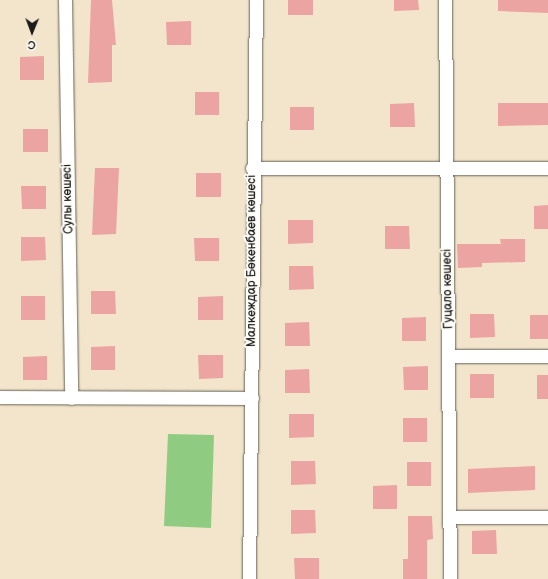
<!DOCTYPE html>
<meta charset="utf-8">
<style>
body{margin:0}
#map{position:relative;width:548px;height:579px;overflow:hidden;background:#f2e5cb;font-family:"Balsamiq Sans",sans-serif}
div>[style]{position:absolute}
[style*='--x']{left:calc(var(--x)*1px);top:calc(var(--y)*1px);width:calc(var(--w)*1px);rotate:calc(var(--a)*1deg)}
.green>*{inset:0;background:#8fcc82}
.building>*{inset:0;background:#eca4a3}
.roads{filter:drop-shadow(0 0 1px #676259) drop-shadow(0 0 1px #676259)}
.minor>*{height:13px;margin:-6.5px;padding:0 6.5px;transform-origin:6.5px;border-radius:6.5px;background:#fff}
span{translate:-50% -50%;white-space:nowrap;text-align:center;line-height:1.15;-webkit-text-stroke:4px #fdfcf7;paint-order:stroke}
.street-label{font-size:12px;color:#1c1c1c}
.north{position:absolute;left:12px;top:12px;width:40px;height:40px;-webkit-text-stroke:3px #fdfcf7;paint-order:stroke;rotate:181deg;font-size:11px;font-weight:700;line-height:16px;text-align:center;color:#1c1c1c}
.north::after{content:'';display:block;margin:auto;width:14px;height:18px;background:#1c1c1c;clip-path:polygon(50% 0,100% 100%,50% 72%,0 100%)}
</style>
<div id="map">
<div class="green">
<div style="clip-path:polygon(168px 434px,214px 435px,211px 528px,164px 526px)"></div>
</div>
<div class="building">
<div style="clip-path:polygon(91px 0,112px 0,116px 45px,112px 45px,112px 82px,88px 83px)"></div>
<div style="clip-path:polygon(288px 0,313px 0,313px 15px,288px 15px)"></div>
<div style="clip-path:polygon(394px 0,418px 0,419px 10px,394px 11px)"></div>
<div style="clip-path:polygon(498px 0,548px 0,548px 13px,498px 11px)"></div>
<div style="clip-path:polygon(191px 21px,191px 45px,167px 45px,166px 22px)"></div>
<div style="clip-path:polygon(44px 56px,44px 80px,20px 80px,20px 57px)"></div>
<div style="clip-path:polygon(195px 92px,219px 92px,219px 115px,195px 115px)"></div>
<div style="clip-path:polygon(414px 103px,415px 127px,390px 127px,390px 104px)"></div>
<div style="clip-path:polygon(498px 103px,548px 103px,548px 125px,498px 126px)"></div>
<div style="clip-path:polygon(290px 107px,314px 107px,314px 130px,290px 130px)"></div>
<div style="clip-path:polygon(23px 129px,48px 129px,48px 152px,23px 152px)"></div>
<div style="clip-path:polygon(95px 168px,119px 168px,116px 234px,92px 235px)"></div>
<div style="clip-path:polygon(196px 173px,221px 173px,221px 197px,196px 197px)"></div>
<div style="clip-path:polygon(21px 186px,46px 186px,46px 209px,22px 209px)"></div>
<div style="clip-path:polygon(548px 205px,548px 229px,534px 229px,534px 206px)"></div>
<div style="clip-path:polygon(288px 220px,313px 220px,313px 243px,288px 244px)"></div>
<div style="clip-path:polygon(385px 226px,409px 226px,410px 249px,385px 249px)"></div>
<div style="clip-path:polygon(21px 237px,45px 237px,46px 260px,21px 261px)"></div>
<div style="clip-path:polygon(194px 238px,219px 238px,219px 261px,195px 261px)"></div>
<div style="clip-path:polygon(500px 239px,525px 239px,525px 262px,482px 263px,482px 267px,458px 268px,457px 244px,501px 244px)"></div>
<div style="clip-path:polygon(289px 266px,313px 266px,314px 289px,289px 290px)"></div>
<div style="clip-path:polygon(91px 291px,115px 291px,116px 314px,91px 314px)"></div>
<div style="clip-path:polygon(21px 296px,45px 296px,45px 320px,21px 320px)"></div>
<div style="clip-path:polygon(223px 296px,223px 320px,198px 320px,198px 297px)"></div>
<div style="clip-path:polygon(470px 314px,494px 314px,495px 337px,470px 338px)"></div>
<div style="clip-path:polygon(530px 315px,548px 315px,548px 339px,530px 339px)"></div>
<div style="clip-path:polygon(426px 317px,426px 341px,402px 341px,402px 318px)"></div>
<div style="clip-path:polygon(309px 322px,310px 346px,285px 346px,285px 323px)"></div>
<div style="clip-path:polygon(115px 346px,115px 370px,91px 370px,91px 347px)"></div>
<div style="clip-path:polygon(198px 355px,223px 355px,223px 378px,199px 379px)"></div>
<div style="clip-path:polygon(47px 356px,47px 380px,23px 380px,23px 357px)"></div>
<div style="clip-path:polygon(428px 366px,428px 390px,404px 390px,403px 367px)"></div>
<div style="clip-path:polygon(309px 369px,310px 393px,285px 393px,285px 370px)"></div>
<div style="clip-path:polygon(470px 374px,494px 374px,494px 398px,470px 398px)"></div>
<div style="clip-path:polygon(537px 375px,548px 375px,548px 399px,537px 399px)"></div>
<div style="clip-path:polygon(289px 414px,314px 414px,314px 437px,289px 438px)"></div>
<div style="clip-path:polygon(403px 418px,427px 418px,427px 442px,403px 442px)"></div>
<div style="clip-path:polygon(291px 461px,315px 461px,316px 484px,291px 485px)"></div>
<div style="clip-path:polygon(407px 462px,431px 462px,431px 486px,407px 486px)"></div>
<div style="clip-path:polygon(535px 466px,535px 490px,468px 493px,468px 469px)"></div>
<div style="clip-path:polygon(397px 485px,397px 509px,373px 509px,373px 486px)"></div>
<div style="clip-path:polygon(291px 510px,315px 510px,316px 533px,291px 534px)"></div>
<div style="clip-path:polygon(408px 516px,432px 516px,433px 539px,427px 540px,427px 579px,403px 579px,403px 559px,408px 559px)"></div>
<div style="clip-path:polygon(496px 530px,497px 554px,472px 554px,472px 531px)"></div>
<div style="clip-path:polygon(294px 558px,319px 558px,319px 579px,295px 579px)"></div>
</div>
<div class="roads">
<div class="minor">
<div style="--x:65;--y:0;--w:398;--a:89.1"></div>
<div style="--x:445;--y:0;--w:579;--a:89.51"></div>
<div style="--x:252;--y:168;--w:296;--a:0"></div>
<div style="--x:449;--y:356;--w:99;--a:0"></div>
<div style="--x:0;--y:397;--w:252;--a:0.2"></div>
<div style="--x:451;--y:517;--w:97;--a:0"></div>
<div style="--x:249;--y:579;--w:579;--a:-89.31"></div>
</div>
</div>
<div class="street-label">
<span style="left:68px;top:199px;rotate:-91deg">Сулы көшесі</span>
<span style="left:252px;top:261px;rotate:-90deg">Малкеждар Бөкенбаев көшесі</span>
<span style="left:448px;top:289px;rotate:-91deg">Гуцало көшесі</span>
</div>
<div class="north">С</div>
</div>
